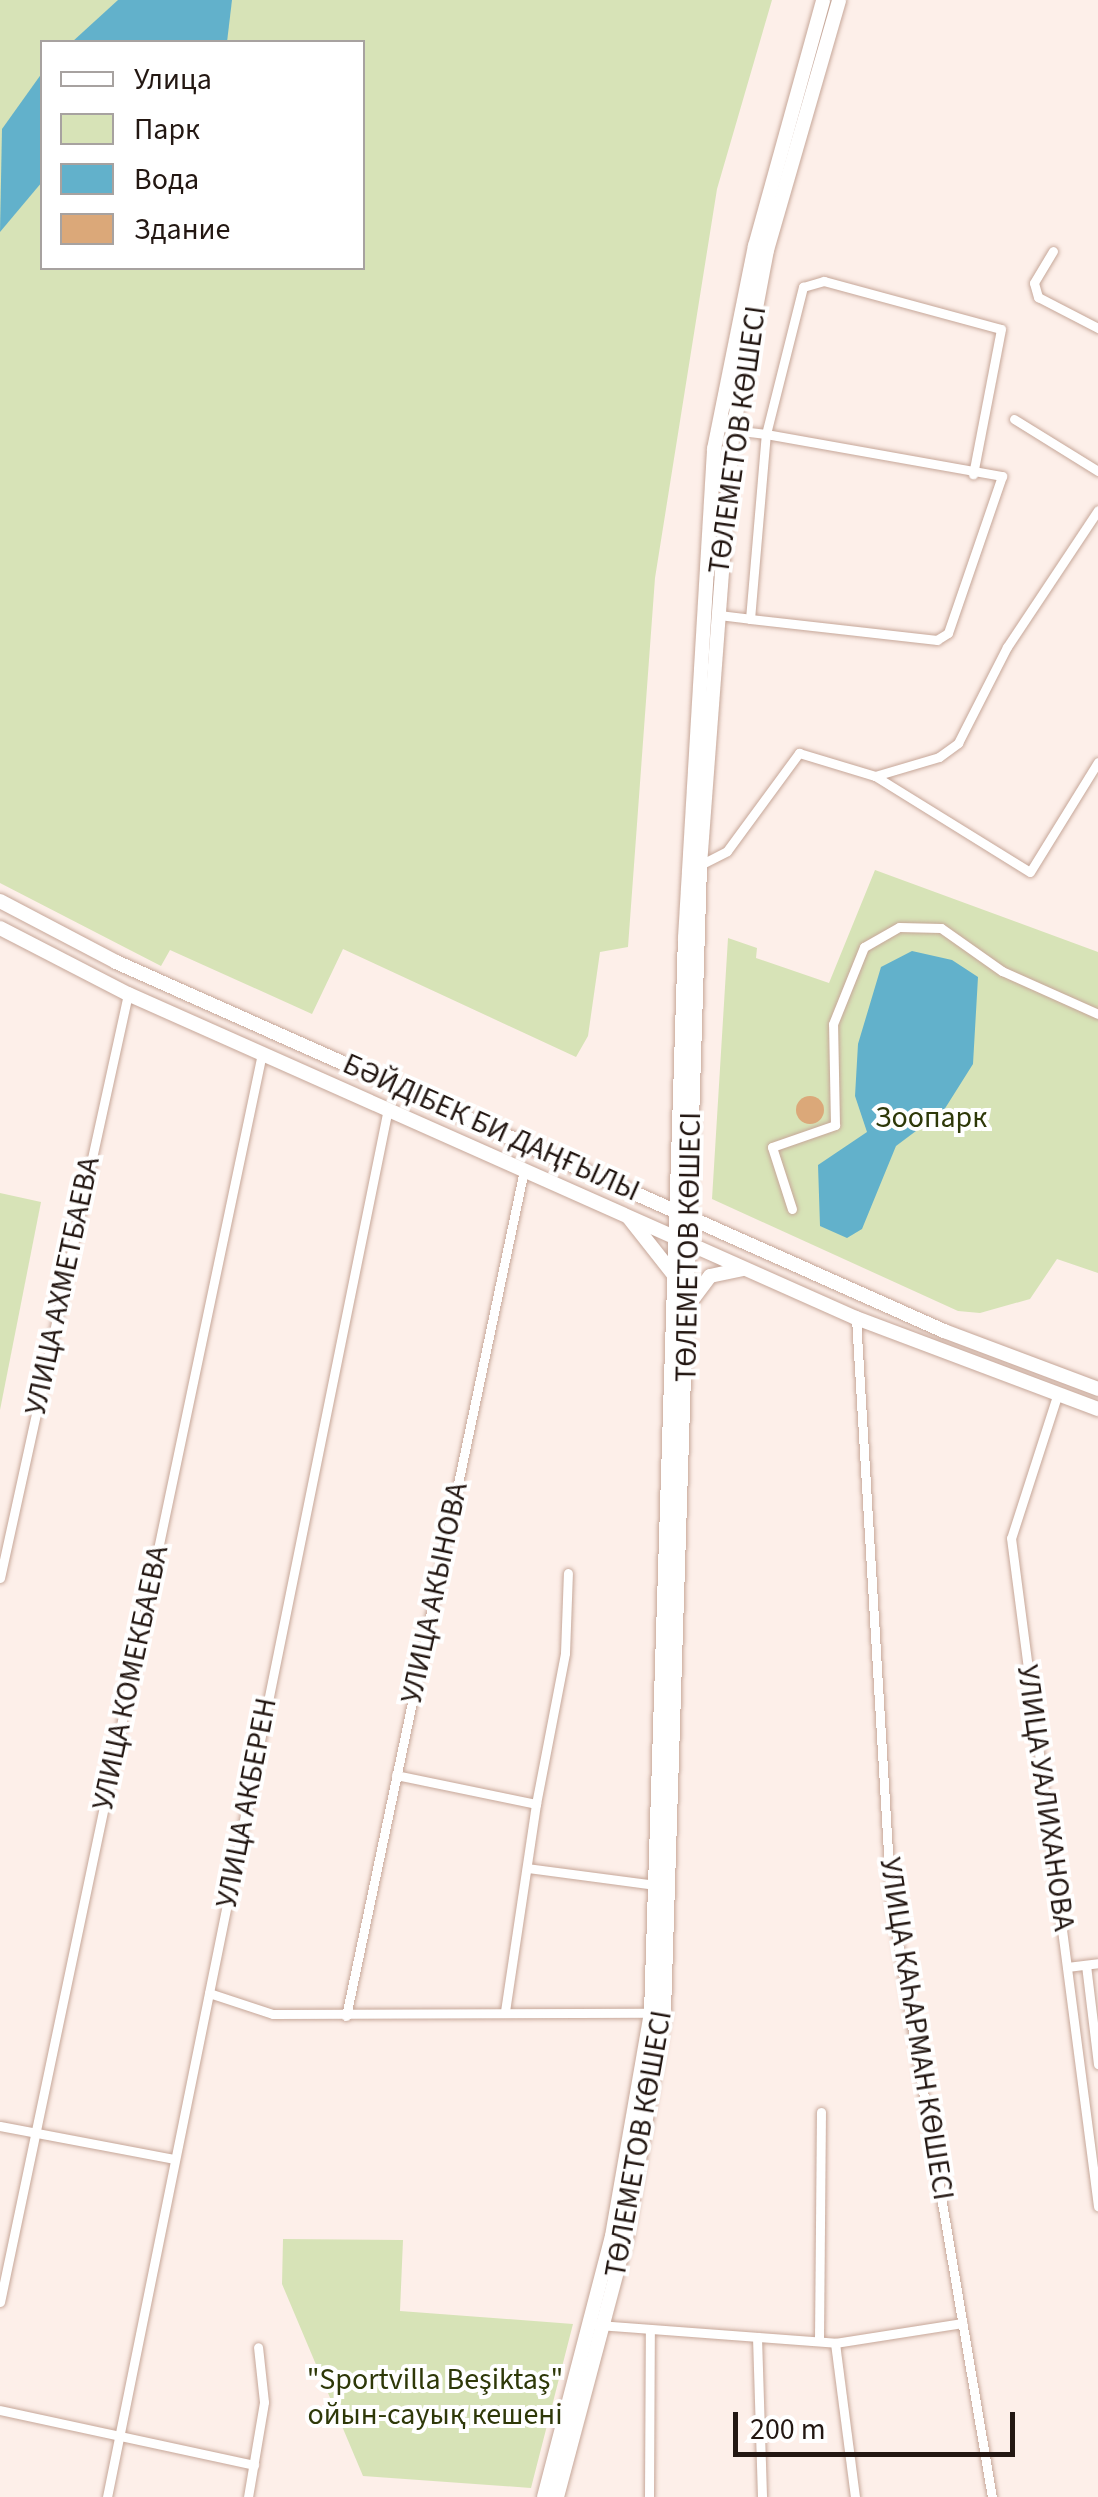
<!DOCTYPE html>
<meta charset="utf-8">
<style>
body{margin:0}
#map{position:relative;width:1098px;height:2497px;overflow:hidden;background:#fdefe9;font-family:"Source Sans 3",sans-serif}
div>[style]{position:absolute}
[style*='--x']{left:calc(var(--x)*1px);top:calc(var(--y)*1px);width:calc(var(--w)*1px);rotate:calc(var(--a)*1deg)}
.green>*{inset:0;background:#d7e3b7}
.water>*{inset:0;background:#62b1cb}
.building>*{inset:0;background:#dba879}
.round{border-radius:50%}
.roads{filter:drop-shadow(0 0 2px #c6a799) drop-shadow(0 0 2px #c6a799)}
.street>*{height:9px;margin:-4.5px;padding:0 4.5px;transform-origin:4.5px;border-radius:4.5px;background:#fff}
.primary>*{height:14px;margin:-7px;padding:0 7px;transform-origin:7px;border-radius:7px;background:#fff}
span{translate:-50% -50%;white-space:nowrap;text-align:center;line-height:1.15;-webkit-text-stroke:8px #fff;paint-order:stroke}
.street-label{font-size:30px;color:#231712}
.park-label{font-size:30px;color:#2e3808}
.legend{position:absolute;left:40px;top:40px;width:325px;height:230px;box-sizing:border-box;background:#fff;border:2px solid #a7a2a0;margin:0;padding:12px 18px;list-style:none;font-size:30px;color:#231712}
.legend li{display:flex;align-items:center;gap:20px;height:50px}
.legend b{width:50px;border:2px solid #a7a2a0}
.scale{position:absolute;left:733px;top:2412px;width:282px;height:45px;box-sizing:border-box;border:5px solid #231712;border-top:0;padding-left:12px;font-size:30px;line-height:35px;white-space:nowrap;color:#231712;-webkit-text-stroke:8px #fff;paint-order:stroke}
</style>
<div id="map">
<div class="green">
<div style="clip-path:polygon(evenodd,0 0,772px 0,717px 189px,655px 578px,628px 947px,600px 952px,588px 1036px,576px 1057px,343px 949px,312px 1014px,170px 950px,161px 966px,0 883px,0 0,42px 42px,362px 42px,362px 268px,42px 268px,42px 42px)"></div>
<div style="clip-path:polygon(875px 870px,1098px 952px,1098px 1273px,1057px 1259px,1030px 1299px,980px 1313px,958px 1311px,712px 1199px,728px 938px,757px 948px,756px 958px,829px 983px)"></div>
<div style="clip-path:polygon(0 1193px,41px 1202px,0 1410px)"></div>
<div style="clip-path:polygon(283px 2239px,403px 2240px,400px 2311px,573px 2324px,531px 2488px,363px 2476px,282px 2284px)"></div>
</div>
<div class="water">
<div style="clip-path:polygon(118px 0,232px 0,227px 42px,72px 42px)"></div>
<div style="clip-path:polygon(42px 73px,42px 182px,0 232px,2px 129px)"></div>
<div style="clip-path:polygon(912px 951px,952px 960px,978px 977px,973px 1064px,944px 1110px,896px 1146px,862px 1229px,847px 1238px,820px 1226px,818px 1165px,867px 1132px,855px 1096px,858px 1044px,881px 967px)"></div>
</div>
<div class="building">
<div class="round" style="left:796px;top:1096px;width:28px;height:28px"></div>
</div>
<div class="roads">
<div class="street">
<div style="--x:1053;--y:251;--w:37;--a:121"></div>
<div style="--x:1034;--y:283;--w:15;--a:74"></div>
<div style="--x:1038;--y:297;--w:68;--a:27.3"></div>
<div style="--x:1014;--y:419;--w:99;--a:31.8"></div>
<div style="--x:733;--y:430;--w:33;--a:7"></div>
<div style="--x:766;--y:434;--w:152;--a:-75.9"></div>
<div style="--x:803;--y:287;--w:22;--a:-16"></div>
<div style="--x:824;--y:281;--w:183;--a:15.2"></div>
<div style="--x:1001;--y:329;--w:148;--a:100.9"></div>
<div style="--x:766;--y:434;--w:240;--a:10.1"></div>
<div style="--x:1002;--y:476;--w:166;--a:109"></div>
<div style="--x:948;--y:633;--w:13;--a:148"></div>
<div style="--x:937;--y:640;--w:188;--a:-173.6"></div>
<div style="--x:750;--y:619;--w:186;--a:-85.1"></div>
<div style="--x:719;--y:615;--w:31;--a:7"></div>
<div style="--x:875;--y:776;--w:67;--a:-16.5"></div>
<div style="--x:939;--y:757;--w:24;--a:-36"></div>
<div style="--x:958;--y:743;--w:108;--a:-63"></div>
<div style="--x:1007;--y:647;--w:164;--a:-56.4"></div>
<div style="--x:700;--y:865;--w:30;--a:-27"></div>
<div style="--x:727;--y:851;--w:122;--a:-53.7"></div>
<div style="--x:799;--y:753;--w:79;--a:16.8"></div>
<div style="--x:875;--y:776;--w:182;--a:31.8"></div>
<div style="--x:1030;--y:872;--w:129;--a:-58.3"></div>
<div style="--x:792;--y:1209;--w:65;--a:-107.9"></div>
<div style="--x:772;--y:1147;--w:67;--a:-19.2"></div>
<div style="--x:835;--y:1125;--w:101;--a:-91.1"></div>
<div style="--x:833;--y:1024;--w:83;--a:-68.1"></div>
<div style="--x:864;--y:947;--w:40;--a:-29.7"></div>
<div style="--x:899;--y:927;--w:42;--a:1.4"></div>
<div style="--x:941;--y:928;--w:75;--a:35.2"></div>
<div style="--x:1002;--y:971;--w:105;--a:24.1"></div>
<div style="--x:856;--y:1318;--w:585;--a:86.57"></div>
<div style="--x:891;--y:1902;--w:604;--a:80.37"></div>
<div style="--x:1057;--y:1396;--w:149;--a:107.9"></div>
<div style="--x:1011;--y:1538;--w:674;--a:82.58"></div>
<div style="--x:0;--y:1578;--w:598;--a:-77.64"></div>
<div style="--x:396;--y:1775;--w:143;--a:11.7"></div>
<div style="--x:536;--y:1804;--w:209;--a:98.5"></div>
<div style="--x:536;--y:1804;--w:154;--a:-79.1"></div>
<div style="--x:565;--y:1653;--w:80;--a:-87.9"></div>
<div style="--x:527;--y:1868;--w:131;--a:7.5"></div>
<div style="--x:1086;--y:1965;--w:100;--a:83.1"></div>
<div style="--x:1067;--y:1967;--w:31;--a:-7"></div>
<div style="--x:209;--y:1993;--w:67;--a:18.2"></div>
<div style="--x:273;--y:2014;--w:378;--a:-0.2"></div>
<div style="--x:346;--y:2016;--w:865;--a:-78.12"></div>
<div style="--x:0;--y:2126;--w:178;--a:10.7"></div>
<div style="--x:0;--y:2302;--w:1276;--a:-78.15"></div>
<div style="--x:598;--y:2325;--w:238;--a:4.3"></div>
<div style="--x:835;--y:2343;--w:129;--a:-8.9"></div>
<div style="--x:757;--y:2337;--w:160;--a:88.2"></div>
<div style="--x:819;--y:2339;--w:227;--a:-89.5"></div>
<div style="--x:835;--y:2343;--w:155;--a:82.6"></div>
<div style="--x:0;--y:2410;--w:260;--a:12.2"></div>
<div style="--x:107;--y:2497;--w:1416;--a:-78.56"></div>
<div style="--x:248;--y:2497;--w:96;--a:-80.4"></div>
<div style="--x:264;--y:2402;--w:55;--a:-96.2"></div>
<div style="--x:649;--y:2497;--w:166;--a:-89.7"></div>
</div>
<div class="primary">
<div style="--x:0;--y:901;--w:131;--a:27.7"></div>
<div style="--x:116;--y:962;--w:907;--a:24.02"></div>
<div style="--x:944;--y:1331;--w:165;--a:20.6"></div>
<div style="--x:0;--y:928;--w:144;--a:27.3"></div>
<div style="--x:128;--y:994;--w:797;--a:23.99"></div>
<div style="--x:856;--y:1318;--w:259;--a:20.6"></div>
<div style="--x:629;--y:1218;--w:73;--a:51.7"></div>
<div style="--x:689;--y:1304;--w:35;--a:-53"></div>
<div style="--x:710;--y:1276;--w:33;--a:-12"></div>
<div style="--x:544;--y:2497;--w:270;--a:-75.4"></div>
<div style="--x:612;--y:2236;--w:226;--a:-80.1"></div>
<div style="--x:651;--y:2013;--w:1076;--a:-88.19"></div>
<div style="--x:685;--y:938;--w:490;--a:-86.6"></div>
<div style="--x:714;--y:449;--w:207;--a:-78.6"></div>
<div style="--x:755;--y:246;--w:255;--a:-74.5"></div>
<div style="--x:557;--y:2497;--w:269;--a:-75.1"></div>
<div style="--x:626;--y:2237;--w:228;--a:-80.4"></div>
<div style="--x:664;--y:2012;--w:1148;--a:-88.2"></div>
<div style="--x:700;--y:865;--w:436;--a:-85.7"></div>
<div style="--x:733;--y:430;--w:183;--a:-79.3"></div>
<div style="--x:767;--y:250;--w:260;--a:-73.9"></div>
</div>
</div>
<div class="street-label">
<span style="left:738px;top:440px;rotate:-82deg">ТӨЛЕМЕТОВ КӨШЕСІ</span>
<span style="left:491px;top:1128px;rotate:24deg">БӘЙДІБЕК БИ ДАҢҒЫЛЫ</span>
<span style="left:689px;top:1247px;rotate:-89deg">ТӨЛЕМЕТОВ КӨШЕСІ</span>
<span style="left:63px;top:1286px;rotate:-78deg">УЛИЦА АХМЕТБАЕВА</span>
<span style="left:435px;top:1593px;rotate:-78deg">УЛИЦА АКЫНОВА</span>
<span style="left:131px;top:1678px;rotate:-78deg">УЛИЦА КОМЕКБАЕВА</span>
<span style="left:1045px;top:1798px;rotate:82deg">УЛИЦА УАЛИХАНОВА</span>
<span style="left:247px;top:1803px;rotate:-79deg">УЛИЦА АКБЕРЕН</span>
<span style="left:916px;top:2029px;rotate:81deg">УЛИЦА КАҺАРМАН КӨШЕСІ</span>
<span style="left:639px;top:2144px;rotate:-80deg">ТӨЛЕМЕТОВ КӨШЕСІ</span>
</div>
<div class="park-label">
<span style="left:931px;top:1118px">Зоопарк</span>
<span style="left:435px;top:2397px">"Sportvilla Beşiktaş"<br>ойын-сауық кешені</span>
</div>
<ul class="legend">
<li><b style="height:12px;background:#fff"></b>Улица</li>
<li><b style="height:28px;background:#d7e3b7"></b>Парк</li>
<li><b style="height:28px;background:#62b1cb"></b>Вода</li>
<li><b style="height:28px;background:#dba879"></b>Здание</li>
</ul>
<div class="scale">200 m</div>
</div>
